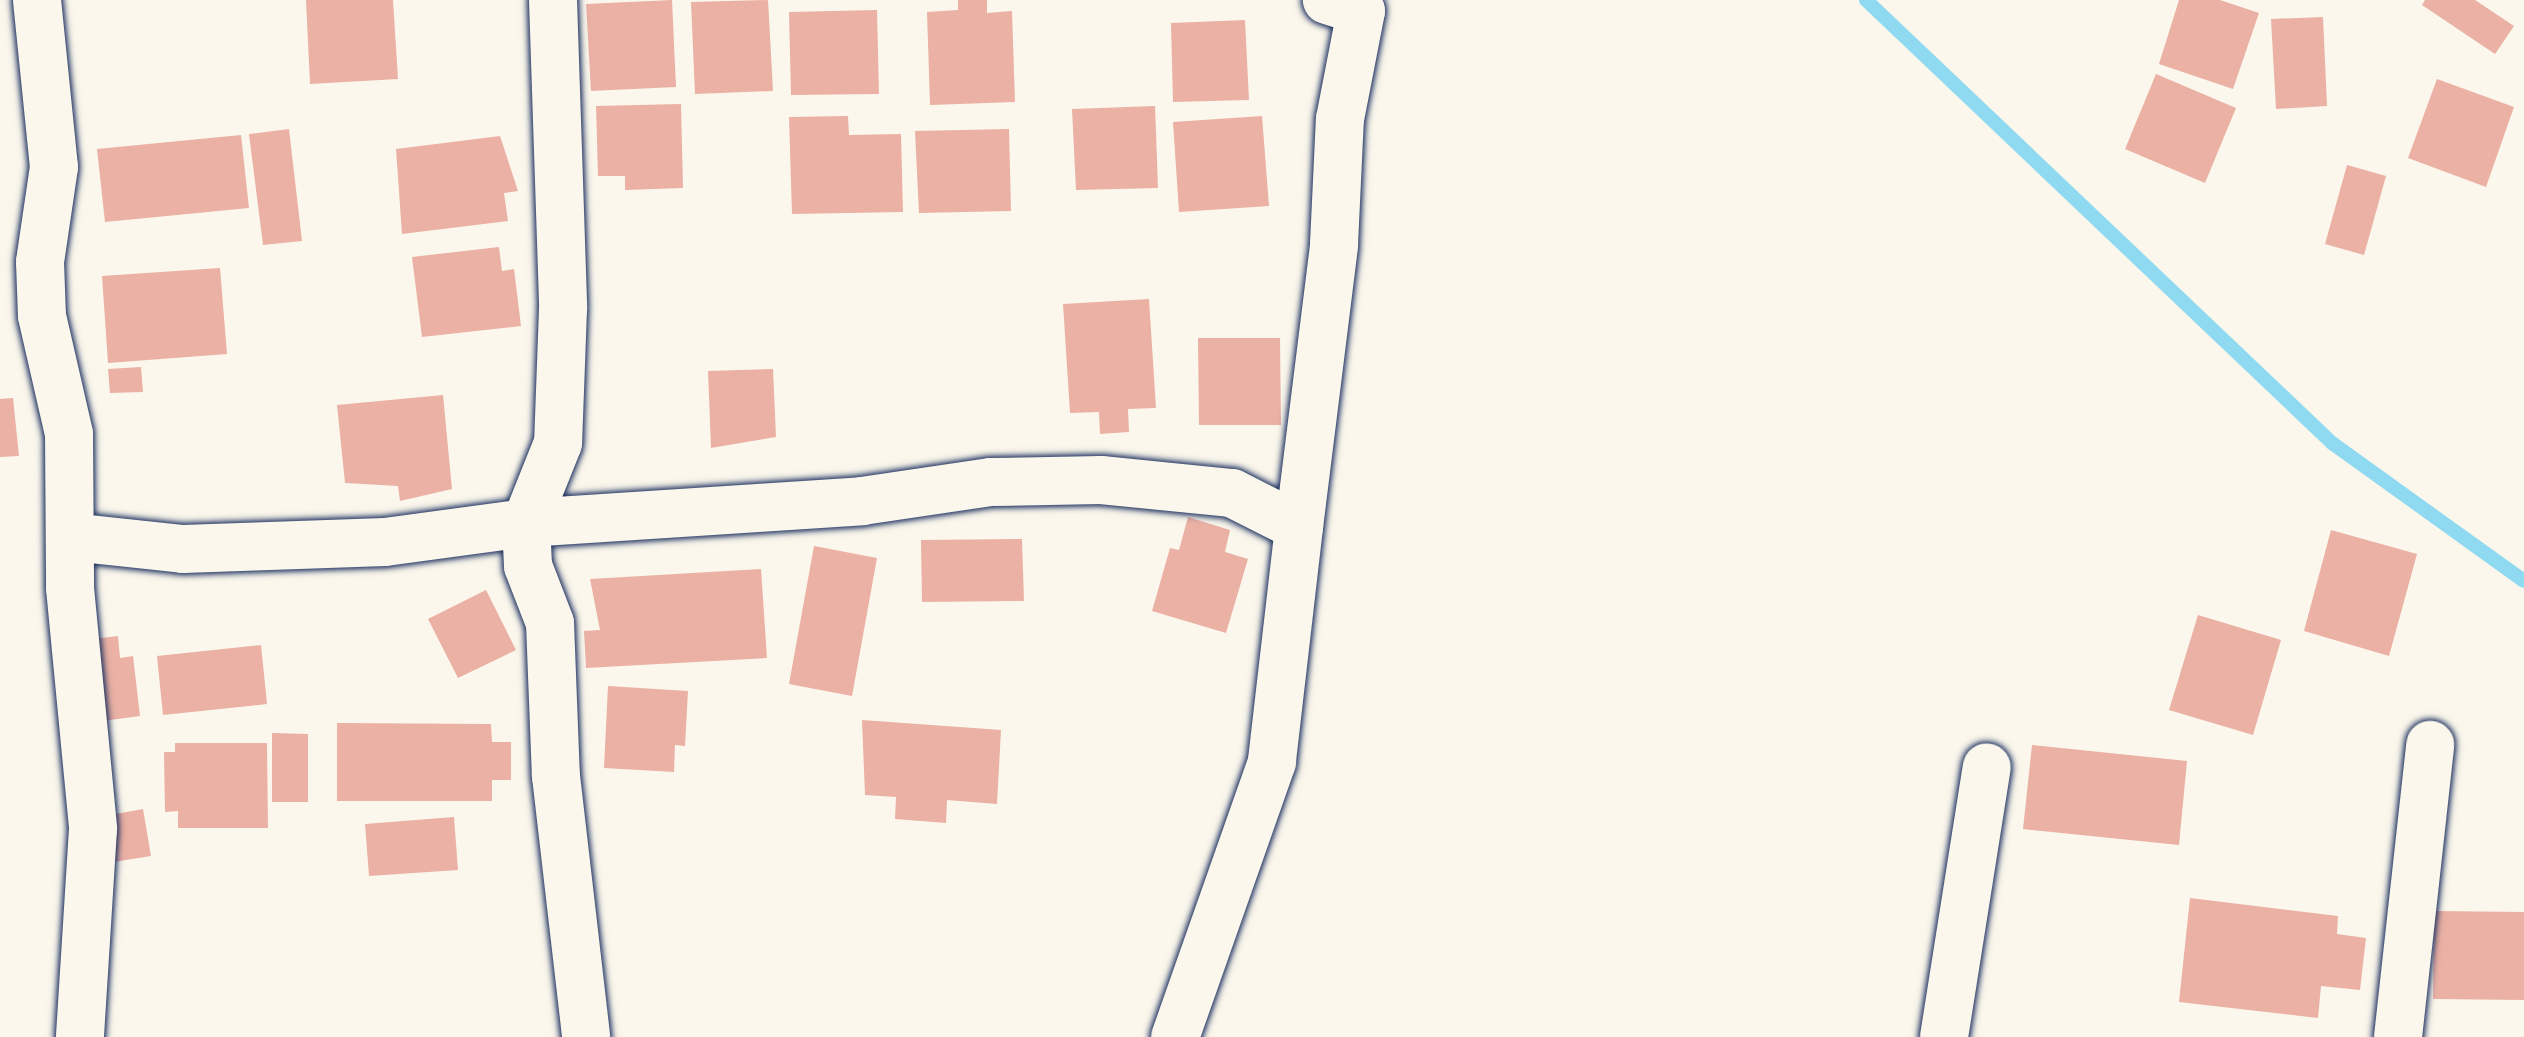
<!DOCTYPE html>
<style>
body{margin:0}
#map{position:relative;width:2524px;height:1037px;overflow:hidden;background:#fbf7ec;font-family:"Shantell Sans",sans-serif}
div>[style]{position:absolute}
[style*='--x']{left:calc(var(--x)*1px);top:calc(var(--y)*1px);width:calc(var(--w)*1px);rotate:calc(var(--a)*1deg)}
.stream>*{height:14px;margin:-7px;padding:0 7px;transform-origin:7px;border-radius:7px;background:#90daf1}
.building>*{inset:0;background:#ebb1a4}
.roads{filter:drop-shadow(0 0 3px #1b2f5e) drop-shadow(0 0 3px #1b2f5e)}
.street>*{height:48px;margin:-24px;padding:0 24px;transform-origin:24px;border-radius:24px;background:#fbf7ec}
span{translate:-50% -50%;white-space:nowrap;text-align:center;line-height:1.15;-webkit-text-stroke:9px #fbf7ec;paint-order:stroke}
</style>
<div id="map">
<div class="stream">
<div style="--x:1866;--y:0;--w:643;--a:43.55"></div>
<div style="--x:2332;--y:443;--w:236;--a:35.7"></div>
</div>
<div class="building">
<div style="clip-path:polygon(306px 0,393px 0,398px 79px,310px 84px)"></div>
<div style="clip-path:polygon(672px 0,676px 87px,591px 91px,586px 4px)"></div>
<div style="clip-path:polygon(768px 0,773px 91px,695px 94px,691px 2px)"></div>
<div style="clip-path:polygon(958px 0,987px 0,987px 13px,1012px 11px,1015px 102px,930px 105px,927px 12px,958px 10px)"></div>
<div style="clip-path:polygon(2179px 0,2220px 0,2259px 13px,2233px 89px,2159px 64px)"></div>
<div style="clip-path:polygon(2425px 0,2475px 0,2514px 26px,2495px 54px,2422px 5px)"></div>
<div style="clip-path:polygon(877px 10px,879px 94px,791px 95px,789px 12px)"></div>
<div style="clip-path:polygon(2323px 17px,2327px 106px,2276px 109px,2271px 19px)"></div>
<div style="clip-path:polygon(1245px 20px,1249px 100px,1173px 102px,1171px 23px)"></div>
<div style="clip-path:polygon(2156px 74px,2236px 108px,2205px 183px,2125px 149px)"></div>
<div style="clip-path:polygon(2437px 79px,2514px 107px,2486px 187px,2408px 158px)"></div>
<div style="clip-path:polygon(681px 104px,683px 188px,625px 190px,625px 176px,598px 176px,596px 106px)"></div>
<div style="clip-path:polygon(1155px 106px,1158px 188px,1076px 190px,1072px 109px)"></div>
<div style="clip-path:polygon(848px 116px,849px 135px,901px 134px,903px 212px,792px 214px,789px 117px)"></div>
<div style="clip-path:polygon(1262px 116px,1269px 206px,1179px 212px,1173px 122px)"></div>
<div style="clip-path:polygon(289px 129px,302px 241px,263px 245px,249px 134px)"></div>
<div style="clip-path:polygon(1009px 129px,1011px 211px,919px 213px,915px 131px)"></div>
<div style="clip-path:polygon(241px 135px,249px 208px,105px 222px,97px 149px)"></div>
<div style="clip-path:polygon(500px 136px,518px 191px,504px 193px,508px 221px,402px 234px,396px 149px)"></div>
<div style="clip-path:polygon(2347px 165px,2386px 176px,2364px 255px,2325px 244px)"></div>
<div style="clip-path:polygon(499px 247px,502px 271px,514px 269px,521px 326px,422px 337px,412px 257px)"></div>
<div style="clip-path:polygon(220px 268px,227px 354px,108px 363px,102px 276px)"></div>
<div style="clip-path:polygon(1149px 299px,1156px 408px,1128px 409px,1129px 432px,1100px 434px,1099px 412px,1070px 413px,1063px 304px)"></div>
<div style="clip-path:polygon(1198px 338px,1280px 338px,1281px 425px,1199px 425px)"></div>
<div style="clip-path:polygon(141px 367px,143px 392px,110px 393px,108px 369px)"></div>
<div style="clip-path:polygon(773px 369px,776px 437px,711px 448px,708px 371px)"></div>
<div style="clip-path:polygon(443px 395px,452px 489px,400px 501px,398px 486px,345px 483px,337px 405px)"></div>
<div style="clip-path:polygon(13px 398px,19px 456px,0 457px,0 399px)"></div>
<div style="clip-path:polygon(1188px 517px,1230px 530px,1225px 552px,1248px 559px,1226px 633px,1152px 611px,1170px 548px,1179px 550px)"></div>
<div style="clip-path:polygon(2331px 530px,2417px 554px,2389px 656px,2304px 631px)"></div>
<div style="clip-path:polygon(1022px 539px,1024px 601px,922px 602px,921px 540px)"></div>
<div style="clip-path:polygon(814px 546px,877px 558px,852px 696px,789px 684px)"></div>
<div style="clip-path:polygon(761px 569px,767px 658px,586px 668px,584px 631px,600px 630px,590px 579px)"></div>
<div style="clip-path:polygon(486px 590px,516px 650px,458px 678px,428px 619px)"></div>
<div style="clip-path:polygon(2198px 615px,2281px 640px,2253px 735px,2169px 710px)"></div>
<div style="clip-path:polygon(118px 636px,120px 658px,133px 656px,140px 716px,95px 722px,85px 640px)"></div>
<div style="clip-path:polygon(261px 645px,267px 704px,163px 715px,157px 656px)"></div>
<div style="clip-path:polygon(608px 686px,688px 691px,685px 746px,675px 745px,674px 772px,604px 768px)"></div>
<div style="clip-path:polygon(862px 720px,1001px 730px,997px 804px,947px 800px,946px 823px,895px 819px,896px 797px,865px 795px)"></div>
<div style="clip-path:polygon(337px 723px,491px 724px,492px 742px,511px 742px,511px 780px,492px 780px,492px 801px,337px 801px)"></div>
<div style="clip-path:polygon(272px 733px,308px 734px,308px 802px,272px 802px)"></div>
<div style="clip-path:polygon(175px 743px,267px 743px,268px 828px,178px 828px,178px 811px,165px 812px,164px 752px,175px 752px)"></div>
<div style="clip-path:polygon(2032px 745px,2187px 761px,2179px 845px,2023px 829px)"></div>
<div style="clip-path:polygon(143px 809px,151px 856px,107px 863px,99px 817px)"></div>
<div style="clip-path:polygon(454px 817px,458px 870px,369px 876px,365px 824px)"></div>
<div style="clip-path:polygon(2190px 898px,2338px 916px,2337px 934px,2366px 938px,2360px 990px,2321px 986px,2318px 1018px,2179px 1002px)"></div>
<div style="clip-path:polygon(2434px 911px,2524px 912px,2524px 1000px,2433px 999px)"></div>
</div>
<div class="roads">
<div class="street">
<div style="--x:37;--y:0;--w:168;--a:84.2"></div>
<div style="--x:54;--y:167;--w:96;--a:98.4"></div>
<div style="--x:40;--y:262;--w:54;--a:87.9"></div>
<div style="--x:42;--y:316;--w:121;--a:77.1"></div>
<div style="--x:69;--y:434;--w:154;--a:89.6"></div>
<div style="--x:70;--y:588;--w:242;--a:84.5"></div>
<div style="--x:93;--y:829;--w:208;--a:93.6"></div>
<div style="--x:553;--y:0;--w:309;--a:88.1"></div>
<div style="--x:563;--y:309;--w:134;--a:92.1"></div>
<div style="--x:558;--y:443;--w:86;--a:111.8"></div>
<div style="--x:526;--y:523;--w:43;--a:87.3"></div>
<div style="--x:528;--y:566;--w:61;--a:68.9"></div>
<div style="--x:550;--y:623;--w:153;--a:87.8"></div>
<div style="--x:556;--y:776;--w:263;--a:83.4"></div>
<div style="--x:1299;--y:527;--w:285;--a:-82.9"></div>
<div style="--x:1334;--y:244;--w:125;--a:-87.3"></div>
<div style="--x:1340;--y:119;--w:110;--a:-79"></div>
<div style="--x:1361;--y:11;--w:36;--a:-162"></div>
<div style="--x:71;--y:537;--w:113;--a:6.1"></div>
<div style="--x:183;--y:549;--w:202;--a:-2"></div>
<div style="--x:385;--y:542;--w:142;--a:-7.7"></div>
<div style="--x:526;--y:523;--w:337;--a:-3.7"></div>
<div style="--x:862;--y:501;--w:130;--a:-8.4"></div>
<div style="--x:991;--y:482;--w:110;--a:-1"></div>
<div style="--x:1101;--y:480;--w:132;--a:5.7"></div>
<div style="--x:1232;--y:493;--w:75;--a:26.9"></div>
<div style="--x:1299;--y:527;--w:237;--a:96.6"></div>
<div style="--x:1272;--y:762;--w:292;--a:109.4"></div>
<div style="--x:1944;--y:1037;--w:273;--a:-81"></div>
<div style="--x:2398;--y:1037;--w:294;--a:-83.7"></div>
</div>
</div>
</div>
